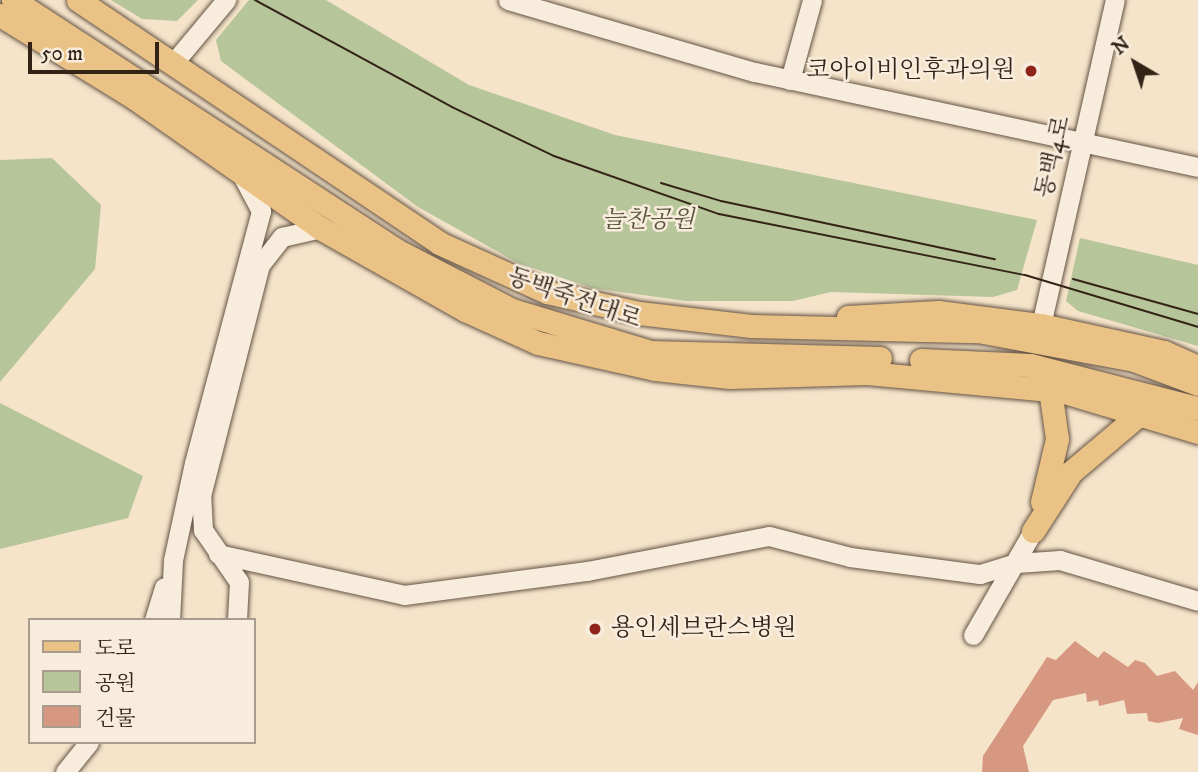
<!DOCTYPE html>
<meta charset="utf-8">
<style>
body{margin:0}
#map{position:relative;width:1198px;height:772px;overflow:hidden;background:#f5e4ca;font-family:"IM FELL DW Pica","Noto Serif KR",serif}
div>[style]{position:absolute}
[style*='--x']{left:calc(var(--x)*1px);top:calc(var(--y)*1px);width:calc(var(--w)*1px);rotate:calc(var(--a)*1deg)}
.green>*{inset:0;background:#b7c59b}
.building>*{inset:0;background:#d79882}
.roads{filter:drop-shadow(0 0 2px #645344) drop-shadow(0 0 2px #645344)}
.minor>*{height:19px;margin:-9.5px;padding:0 9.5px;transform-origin:9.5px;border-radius:9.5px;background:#f8eddd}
.major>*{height:23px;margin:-11.5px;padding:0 11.5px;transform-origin:11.5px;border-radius:11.5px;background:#eac285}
.tram>*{height:2px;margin:-1px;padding:0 1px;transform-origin:1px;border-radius:1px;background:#332317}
.dots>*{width:19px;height:19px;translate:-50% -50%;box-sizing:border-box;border:4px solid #f8eddd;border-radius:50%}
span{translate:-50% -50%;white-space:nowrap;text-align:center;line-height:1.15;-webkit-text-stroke:5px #f8eddd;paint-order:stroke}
.poi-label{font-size:24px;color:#332317}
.right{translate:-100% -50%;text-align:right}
.left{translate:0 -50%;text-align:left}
.street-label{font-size:24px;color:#332317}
.park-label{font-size:24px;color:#5b543f;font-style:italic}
.legend{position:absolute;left:28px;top:618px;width:228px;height:126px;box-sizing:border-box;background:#f8eddd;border:2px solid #a99c8e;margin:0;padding:9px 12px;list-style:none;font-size:21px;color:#332317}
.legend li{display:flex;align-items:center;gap:14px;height:35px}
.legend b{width:35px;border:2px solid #a99c8e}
.north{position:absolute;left:1100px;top:28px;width:70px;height:70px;-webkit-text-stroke:5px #f8eddd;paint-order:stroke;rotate:321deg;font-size:19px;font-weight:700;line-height:28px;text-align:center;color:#332317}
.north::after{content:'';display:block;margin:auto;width:24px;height:32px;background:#332317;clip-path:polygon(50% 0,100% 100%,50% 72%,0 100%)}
.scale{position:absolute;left:28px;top:42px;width:131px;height:32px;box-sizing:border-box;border:4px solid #332317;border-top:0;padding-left:9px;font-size:21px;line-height:24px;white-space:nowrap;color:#332317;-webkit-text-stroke:5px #f8eddd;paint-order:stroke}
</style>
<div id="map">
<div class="green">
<div style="clip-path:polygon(111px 0,198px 0,177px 21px,142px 19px)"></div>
<div style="clip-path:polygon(249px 0,326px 0,469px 85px,615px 135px,1037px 220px,1017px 290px,993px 297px,831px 292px,793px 301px,686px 301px,592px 288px,518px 263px,418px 207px,221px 61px,216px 40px)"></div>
<div style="clip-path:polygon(52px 158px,101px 205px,95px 269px,0 382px,0 160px)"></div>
<div style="clip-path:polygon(1080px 238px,1198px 265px,1198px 346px,1078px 311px,1066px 301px)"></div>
<div style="clip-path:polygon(0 403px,143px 476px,128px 518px,0 549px)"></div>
</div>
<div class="building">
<div style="clip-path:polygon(1075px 641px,1098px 658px,1104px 651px,1128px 667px,1135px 660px,1145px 663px,1157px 676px,1175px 671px,1193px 690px,1198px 682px,1198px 735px,1179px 729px,1183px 718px,1158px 723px,1148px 721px,1147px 713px,1127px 714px,1124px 700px,1099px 706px,1098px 700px,1087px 702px,1086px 693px,1053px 700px,1023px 746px,1029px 772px,982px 772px,983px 756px,1047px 657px,1056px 660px)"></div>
</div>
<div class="roads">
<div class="minor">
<div style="--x:508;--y:0;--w:257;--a:16.3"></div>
<div style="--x:755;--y:72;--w:453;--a:12.1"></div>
<div style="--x:175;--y:61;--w:80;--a:-50.1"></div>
<div style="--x:790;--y:80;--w:83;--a:-74.6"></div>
<div style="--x:1041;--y:325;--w:333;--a:-77.2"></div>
<div style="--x:218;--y:554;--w:190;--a:12.4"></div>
<div style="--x:404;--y:595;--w:185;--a:-7.5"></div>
<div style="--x:587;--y:571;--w:185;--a:-10.9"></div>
<div style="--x:769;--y:536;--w:84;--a:14.5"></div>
<div style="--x:850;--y:557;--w:131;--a:7.5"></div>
<div style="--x:980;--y:574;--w:38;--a:-17"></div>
<div style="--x:1016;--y:563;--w:44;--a:-3.9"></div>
<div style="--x:1060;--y:560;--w:144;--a:16.5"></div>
<div style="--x:154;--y:620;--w:34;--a:-73"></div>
<div style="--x:170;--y:620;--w:60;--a:-87.1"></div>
<div style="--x:173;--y:560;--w:99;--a:-77.8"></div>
<div style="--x:194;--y:463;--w:261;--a:-75.1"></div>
<div style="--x:261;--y:211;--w:40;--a:-118"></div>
<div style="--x:237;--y:620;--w:38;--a:-87"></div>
<div style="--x:239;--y:582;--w:63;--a:-124.7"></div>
<div style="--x:203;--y:530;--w:34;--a:-93"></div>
<div style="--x:201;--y:496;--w:238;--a:-75.7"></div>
<div style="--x:260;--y:265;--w:36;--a:-52"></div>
<div style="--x:282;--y:237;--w:39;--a:-13"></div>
<div style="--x:973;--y:635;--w:120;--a:-60"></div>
<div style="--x:65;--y:772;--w:38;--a:-51"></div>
</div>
<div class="major">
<div style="--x:13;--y:0;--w:457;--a:33.1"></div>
<div style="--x:396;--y:250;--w:131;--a:27.3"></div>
<div style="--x:512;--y:310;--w:144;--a:16.9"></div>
<div style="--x:650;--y:352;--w:230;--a:1.5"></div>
<div style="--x:78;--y:0;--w:435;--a:33.9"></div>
<div style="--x:439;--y:243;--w:119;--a:24.4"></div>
<div style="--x:547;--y:292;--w:94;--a:12.9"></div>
<div style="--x:639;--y:313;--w:113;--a:6.6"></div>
<div style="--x:751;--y:326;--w:227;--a:1.3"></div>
<div style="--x:978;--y:331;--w:159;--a:10.5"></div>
<div style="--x:1134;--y:360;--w:68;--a:20.6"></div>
<div style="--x:0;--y:15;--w:160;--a:31.7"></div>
<div style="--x:136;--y:99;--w:225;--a:35"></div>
<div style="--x:320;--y:228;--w:167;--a:29.5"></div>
<div style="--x:465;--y:310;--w:80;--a:24.3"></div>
<div style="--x:538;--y:343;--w:120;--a:12.5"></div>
<div style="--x:655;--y:369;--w:75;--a:6.1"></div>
<div style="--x:730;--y:377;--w:137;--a:-1.7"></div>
<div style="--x:867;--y:373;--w:195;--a:5.3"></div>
<div style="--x:1061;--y:391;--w:143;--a:16.7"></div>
<div style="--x:848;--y:317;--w:90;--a:-3.2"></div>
<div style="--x:938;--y:312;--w:104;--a:7.2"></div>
<div style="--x:1041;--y:325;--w:126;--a:12.4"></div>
<div style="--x:1164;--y:352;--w:37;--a:24"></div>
<div style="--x:921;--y:360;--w:109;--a:2.6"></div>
<div style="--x:1030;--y:365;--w:173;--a:14.4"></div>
<div style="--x:1042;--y:502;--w:65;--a:-76.6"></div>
<div style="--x:1057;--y:439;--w:50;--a:-98"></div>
<div style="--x:1033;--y:531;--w:70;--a:-57.2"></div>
<div style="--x:1071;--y:472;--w:93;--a:-40.2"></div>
</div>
</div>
<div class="tram">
<div style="--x:255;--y:0;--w:224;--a:28.5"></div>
<div style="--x:452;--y:107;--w:113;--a:25.7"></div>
<div style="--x:554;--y:156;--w:175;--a:19.4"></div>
<div style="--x:719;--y:214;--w:312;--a:11.3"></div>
<div style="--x:1025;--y:275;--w:181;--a:16.7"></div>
<div style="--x:661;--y:183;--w:63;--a:16.7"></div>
<div style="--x:721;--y:201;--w:280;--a:12"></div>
<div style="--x:1073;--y:279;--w:130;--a:15.6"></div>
</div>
<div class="dots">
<div style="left:1031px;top:71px;background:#8f2418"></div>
<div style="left:595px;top:629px;background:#8f2418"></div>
</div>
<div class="poi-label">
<span class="right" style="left:1015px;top:71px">코아이비인후과의원</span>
<span class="left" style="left:611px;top:629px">용인세브란스병원</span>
</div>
<div class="street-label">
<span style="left:1054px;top:157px;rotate:-77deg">동백4로</span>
<span style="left:574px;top:299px;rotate:19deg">동백죽전대로</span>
</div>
<div class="park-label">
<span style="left:648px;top:221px">늘찬공원</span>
</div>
<ul class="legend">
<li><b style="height:9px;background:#eac285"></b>도로</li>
<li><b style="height:19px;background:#b7c59b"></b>공원</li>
<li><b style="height:19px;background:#d79882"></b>건물</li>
</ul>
<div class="north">N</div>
<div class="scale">50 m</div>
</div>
